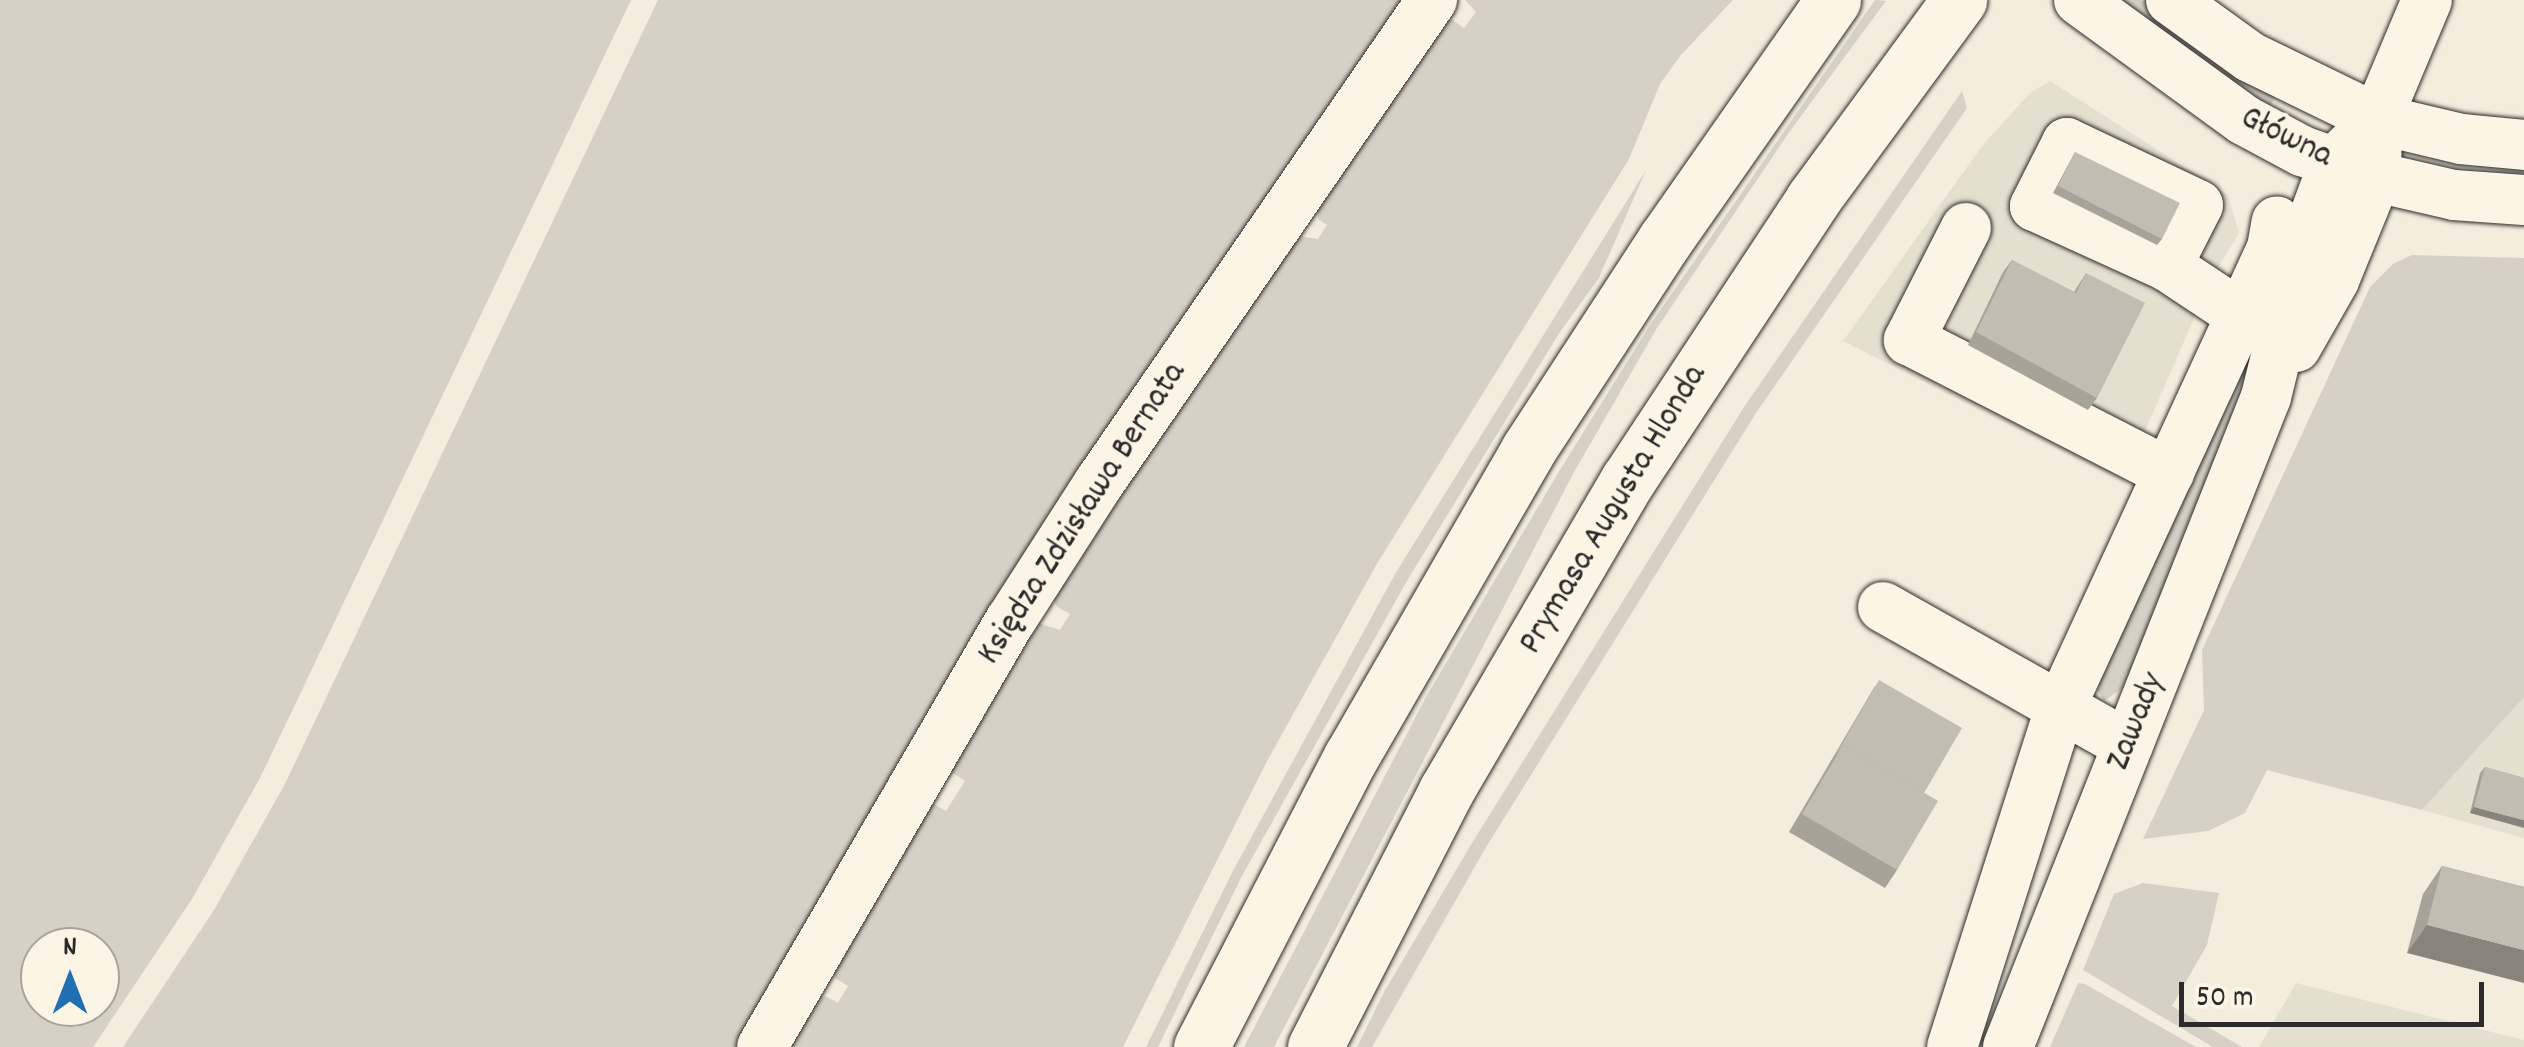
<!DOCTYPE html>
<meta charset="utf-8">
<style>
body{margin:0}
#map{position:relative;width:2524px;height:1047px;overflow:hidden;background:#f4edde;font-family:Dekko,sans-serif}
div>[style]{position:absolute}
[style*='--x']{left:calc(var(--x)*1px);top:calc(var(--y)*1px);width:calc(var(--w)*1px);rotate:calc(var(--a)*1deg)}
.built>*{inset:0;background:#e5dfd0}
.green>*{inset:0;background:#d6d1c4}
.roads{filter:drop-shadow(0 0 2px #2b2b2b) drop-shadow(0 0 2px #2b2b2b)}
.minor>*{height:50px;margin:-25px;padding:0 25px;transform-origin:25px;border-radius:25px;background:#fcf5e5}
.major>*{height:55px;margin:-27.5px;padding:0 27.5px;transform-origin:27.5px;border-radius:27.5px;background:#fcf5e5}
.wall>*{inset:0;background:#a7a398}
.shaded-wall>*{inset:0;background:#88847c}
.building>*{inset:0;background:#c2bdb1}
span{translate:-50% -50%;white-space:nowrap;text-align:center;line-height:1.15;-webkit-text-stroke:8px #fcf5e5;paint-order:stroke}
.street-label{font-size:35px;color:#2b2b2b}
.north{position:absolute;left:20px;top:927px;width:100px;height:100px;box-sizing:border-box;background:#fcf5e5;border:2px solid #a8a49b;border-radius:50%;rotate:0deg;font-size:28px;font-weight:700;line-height:40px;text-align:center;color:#2b2b2b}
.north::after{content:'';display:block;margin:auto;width:35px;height:45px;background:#1f6fb2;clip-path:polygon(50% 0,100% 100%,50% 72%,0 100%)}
.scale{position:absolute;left:2179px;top:982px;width:305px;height:45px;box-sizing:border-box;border:5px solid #2b2b2b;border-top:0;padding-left:12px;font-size:30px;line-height:35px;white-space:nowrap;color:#2b2b2b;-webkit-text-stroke:8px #fcf5e5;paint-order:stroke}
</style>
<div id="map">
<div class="built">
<div style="clip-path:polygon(2050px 81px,2228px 195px,2239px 233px,2211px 279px,2123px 482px,1843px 341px,1982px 146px,2030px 93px)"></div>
<div style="clip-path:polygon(2524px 697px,2524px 838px,2422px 810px)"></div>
<div style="clip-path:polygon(2296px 983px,2524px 1040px,2524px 1047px,2259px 1047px)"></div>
</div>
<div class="green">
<div style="clip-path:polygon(evenodd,0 0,631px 0,261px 776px,192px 899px,93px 1047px,0 1047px,0 0,40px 947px,100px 947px,100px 1007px,40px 1007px,40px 947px)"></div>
<div style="clip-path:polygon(658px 0,1406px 0,1060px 503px,924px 718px,739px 1047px,123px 1047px,214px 910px,285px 784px)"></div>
<div style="clip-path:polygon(1465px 0,1733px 0,1680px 56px,1660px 84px,1629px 159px,1378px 562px,1266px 763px,1123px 1047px,788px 1047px,816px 998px,825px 996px,838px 1003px,848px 986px,835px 978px,832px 970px,923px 807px,934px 804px,946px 811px,965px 781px,953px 773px,950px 763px,1035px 622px,1060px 630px,1070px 614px,1056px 606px,1053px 594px,1298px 236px,1318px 239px,1327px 225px,1318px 219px,1317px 208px,1445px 21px,1453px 20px,1464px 28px,1476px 12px)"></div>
<div style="clip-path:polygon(1875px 0,1886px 1px,1790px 131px,1657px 328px,1573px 474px,1274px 1047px,1244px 1047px,1426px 697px,1561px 468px,1650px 325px)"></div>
<div style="clip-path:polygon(2121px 0,2142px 0,2277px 94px,2268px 109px)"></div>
<div style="clip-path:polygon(1962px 91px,1967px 108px,1756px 413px,1485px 849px,1372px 1047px,1357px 1047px,1384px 992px,1472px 843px,1744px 407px)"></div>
<div style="clip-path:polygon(1646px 170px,1599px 278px,1560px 332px,1408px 579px,1242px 876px,1158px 1047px,1146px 1047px,1234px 869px,1395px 574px)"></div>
<div style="clip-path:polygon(2412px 255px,2524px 258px,2524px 697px,2422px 810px,2267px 770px,2245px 813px,2208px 831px,2143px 839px,2204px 710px,2202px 650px,2370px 287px,2393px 264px)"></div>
<div style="clip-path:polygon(2282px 272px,2222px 448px,2127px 685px,2104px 701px,2093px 682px)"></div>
<div style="clip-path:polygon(2143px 883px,2219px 893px,2207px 945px,2172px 1006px,2242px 1047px,2213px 1047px,2083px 970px,2114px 894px)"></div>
<div style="clip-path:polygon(2078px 983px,2085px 984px,2196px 1047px,2050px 1047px)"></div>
</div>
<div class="roads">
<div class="minor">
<div style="--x:2079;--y:0;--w:204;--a:36"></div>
<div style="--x:2244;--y:120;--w:66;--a:28.1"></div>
<div style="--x:2302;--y:151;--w:78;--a:19.4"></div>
<div style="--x:2376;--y:177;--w:80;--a:13"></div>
<div style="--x:2454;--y:195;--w:70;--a:4.1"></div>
<div style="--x:2171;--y:0;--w:97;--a:35.8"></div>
<div style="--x:2250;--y:57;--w:141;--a:26"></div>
<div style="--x:2377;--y:119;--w:86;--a:13.4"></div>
<div style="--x:2461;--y:139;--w:63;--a:5.4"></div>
<div style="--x:1966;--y:228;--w:126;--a:117"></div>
<div style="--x:1909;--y:340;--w:292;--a:27.1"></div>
<div style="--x:2167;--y:266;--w:68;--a:-63.1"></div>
<div style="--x:2198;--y:205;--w:145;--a:-154.7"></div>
<div style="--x:2067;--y:143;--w:71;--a:116.9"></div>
<div style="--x:2035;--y:206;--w:145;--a:24.4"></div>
<div style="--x:2167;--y:266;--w:89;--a:33.5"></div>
<div style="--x:2296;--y:347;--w:77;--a:-60.4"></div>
<div style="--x:2334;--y:280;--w:111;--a:-67.8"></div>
<div style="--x:2376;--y:177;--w:58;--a:-89"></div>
<div style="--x:2377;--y:119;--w:129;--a:-67.2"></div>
<div style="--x:1883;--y:607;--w:281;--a:29.4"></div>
<div style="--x:762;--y:1047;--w:494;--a:-59.8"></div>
<div style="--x:1011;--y:620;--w:163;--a:-57.3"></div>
<div style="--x:1099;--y:483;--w:587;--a:-55.42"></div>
<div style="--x:1952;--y:1047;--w:358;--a:-72.3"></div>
<div style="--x:2061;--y:706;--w:504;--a:-65.26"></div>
<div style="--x:2272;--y:248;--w:27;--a:-80"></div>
<div style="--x:2008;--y:1047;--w:699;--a:-68.35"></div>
<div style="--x:2266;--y:397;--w:151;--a:-76.2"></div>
<div style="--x:2302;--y:250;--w:93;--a:-69.8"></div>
<div style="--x:2334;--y:163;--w:62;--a:-45.7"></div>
</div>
<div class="major">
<div style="--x:1201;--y:1047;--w:326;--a:-62.7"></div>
<div style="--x:1351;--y:757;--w:354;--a:-60"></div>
<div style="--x:1528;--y:450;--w:251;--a:-56.9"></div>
<div style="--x:1665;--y:240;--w:293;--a:-55"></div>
<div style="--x:1315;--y:1047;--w:288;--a:-62.9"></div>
<div style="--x:1446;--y:791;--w:360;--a:-59.7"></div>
<div style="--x:1628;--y:480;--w:336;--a:-56.6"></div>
<div style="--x:1813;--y:199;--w:247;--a:-53.7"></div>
</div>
</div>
<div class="wall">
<div style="clip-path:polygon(2075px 152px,2162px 239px,2157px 245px,2053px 193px)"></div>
<div style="clip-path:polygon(2012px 260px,2074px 292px,2086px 273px,2097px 398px,2088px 410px,1968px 345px,2003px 272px)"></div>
<div style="clip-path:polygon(1875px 686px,1924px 793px,1897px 870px,1885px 888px,1789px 832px)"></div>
<div style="clip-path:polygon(2485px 767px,2524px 778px,2470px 813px,2480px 773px)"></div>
<div style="clip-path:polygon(2442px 866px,2524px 887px,2407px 953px,2423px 894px)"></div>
</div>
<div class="shaded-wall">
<div style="clip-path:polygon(2474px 807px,2524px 820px,2524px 828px,2470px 813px)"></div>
<div style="clip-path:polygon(2427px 925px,2524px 950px,2524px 983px,2407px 953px)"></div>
</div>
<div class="building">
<div style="clip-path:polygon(2075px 152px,2180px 203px,2162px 239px,2058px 186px)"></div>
<div style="clip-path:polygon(2012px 260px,2076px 293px,2086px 273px,2145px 303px,2097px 398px,1976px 332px)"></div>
<div style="clip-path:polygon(1879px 680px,1962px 728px,1924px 793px,1843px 745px,1835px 756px)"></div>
<div style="clip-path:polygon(1843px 745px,1938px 801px,1897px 870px,1802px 814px)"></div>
<div style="clip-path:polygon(2485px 767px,2524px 778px,2524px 820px,2474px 807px)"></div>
<div style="clip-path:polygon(2442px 866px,2524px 887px,2524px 950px,2427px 925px)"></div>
</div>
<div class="street-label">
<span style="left:2286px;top:138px;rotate:26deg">Główna</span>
<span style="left:1614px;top:510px;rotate:-59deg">Prymasa Augusta Hlonda</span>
<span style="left:1083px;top:514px;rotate:-57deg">Księdza Zdzisława Bernata</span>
<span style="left:2137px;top:722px;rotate:-68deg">Zawady</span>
</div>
<div class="north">N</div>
<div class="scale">50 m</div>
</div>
